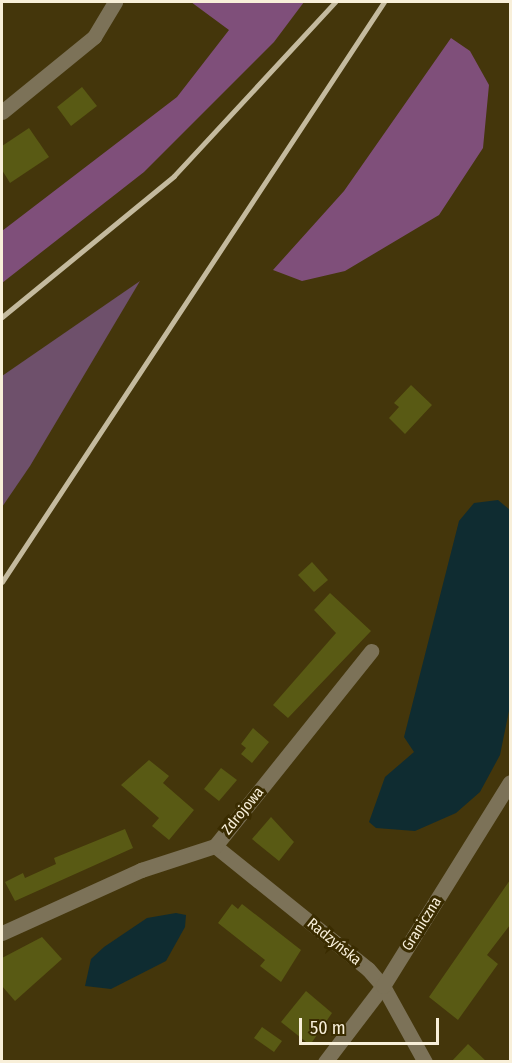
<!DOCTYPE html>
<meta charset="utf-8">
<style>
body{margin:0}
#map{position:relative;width:512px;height:1063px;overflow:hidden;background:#44360b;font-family:"Fira Sans Condensed",sans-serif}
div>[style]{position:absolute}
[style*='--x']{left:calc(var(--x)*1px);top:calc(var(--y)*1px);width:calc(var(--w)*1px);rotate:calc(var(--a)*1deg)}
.green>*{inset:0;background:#6e506b}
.forest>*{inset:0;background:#7f4f7a}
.water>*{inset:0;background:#0f2c31}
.building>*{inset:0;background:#595a14}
.street>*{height:15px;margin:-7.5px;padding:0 7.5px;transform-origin:7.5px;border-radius:7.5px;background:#7c7258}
.rail>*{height:4.5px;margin:-2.25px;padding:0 2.25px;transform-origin:2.25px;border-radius:2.25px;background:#c4ba9e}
span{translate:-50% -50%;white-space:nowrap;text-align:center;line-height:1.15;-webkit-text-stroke:6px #3a2c00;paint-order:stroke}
.street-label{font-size:15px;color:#f8efd9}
.frame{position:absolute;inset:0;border:3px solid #f8efd9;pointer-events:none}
.scale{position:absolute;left:299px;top:1018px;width:140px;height:27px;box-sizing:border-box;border:3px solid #f8efd9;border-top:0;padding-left:8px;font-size:18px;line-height:21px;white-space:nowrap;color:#f8efd9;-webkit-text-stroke:4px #3a2c00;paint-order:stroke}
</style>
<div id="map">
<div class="green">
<div style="clip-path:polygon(140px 281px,30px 466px,2px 507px,2px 376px)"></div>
</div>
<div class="forest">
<div style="clip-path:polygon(191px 2px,304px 2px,274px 42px,144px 172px,2px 283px,2px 231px,177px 97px,229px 30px)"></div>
<div style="clip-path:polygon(451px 38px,470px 51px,489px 85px,483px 148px,439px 215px,345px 271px,302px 281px,273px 270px,344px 191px)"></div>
</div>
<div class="water">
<div style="clip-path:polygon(498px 500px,510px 510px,510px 706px,500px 755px,480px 792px,456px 813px,415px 831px,376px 828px,369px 822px,385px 777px,414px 752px,404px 737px,459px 521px,474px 503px)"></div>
<div style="clip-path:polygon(176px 913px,186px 915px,185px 927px,166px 961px,111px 989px,85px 986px,91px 959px,104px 947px,147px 918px)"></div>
</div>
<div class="building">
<div style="clip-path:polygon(82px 87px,97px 106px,71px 126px,57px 107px)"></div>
<div style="clip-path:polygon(29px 128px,49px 157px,10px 183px,2px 170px,2px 146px)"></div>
<div style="clip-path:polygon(411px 385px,432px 405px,405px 434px,389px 418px,399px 407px,394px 403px)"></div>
<div style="clip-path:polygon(312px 562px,328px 580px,314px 592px,298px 575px)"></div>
<div style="clip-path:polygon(330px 593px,371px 631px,288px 718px,273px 705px,336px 633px,314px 610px)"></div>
<div style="clip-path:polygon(253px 728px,269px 742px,252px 763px,241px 754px,246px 748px,241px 744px)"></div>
<div style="clip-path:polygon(149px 760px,169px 776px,163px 783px,194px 810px,169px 840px,152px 826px,159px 818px,121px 785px)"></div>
<div style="clip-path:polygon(221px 768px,237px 780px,219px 801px,204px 789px)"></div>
<div style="clip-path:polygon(271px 817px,294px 842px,279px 861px,252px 839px)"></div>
<div style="clip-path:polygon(125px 829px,133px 848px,15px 901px,5px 882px,23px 873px,25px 878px,56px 864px,54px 858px)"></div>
<div style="clip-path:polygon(510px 880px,510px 925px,487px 955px,498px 964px,458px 1020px,429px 997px)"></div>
<div style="clip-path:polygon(232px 904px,238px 909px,242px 904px,301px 950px,281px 982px,260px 966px,265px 960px,218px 923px)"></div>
<div style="clip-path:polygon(42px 937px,62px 959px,15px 1001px,2px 986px,2px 958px)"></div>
<div style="clip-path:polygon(306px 991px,332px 1013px,310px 1045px,281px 1022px)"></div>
<div style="clip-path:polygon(262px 1027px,282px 1041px,274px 1052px,254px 1038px)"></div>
<div style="clip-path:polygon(468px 1044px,487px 1062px,451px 1062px)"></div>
</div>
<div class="street">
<div style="--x:2;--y:112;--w:119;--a:-39.2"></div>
<div style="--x:94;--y:37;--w:41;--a:-59"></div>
<div style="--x:215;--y:846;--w:196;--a:38.8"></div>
<div style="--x:368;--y:969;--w:23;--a:49"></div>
<div style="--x:383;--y:986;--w:87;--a:61.1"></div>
<div style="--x:2;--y:933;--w:153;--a:-24.4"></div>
<div style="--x:141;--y:870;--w:78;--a:-18"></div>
<div style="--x:215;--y:846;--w:250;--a:-51.3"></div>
<div style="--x:325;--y:1062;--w:96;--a:-52.7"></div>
<div style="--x:383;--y:986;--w:240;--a:-58.1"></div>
</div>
<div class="rail">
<div style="--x:2;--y:317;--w:222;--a:-39.3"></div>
<div style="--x:174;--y:176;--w:237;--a:-47.2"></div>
<div style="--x:2;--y:582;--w:694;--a:-56.63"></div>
</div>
<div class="street-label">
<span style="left:243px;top:811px;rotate:-51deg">Zdrojowa</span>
<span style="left:422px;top:924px;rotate:-58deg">Graniczna</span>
<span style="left:334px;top:942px;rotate:39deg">Radzyńska</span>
</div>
<div class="frame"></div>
<div class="scale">50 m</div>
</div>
